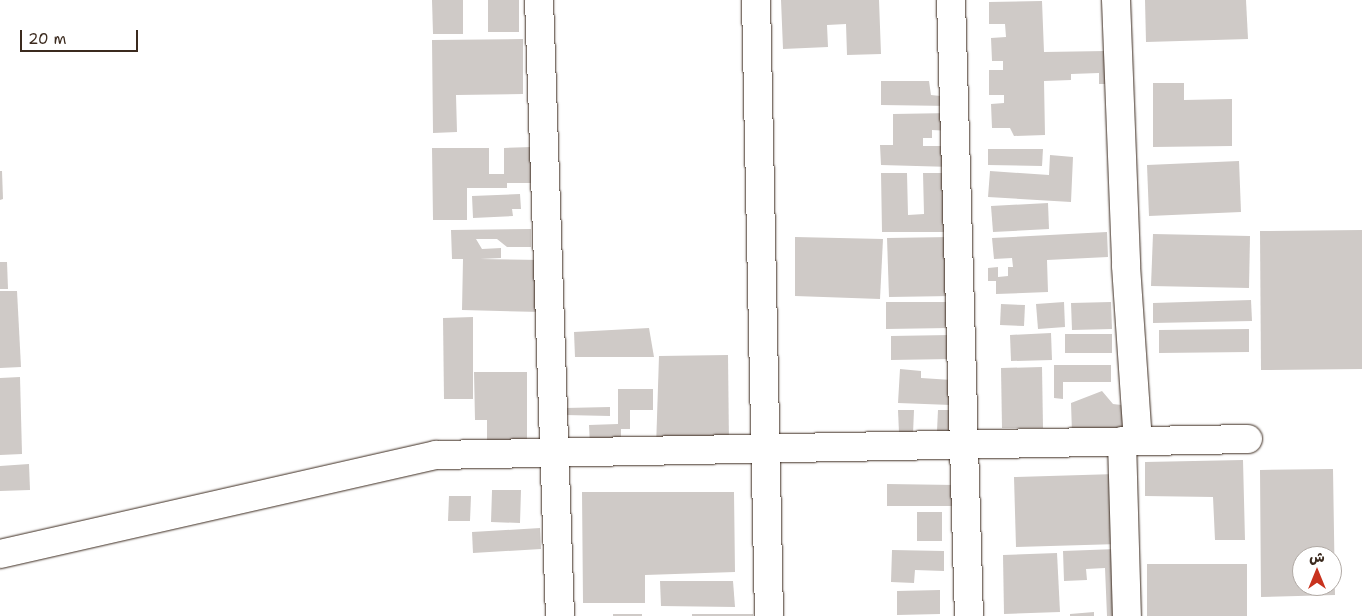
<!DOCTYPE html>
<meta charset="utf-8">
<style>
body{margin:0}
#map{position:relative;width:1362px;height:616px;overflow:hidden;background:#fff;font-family:"Shantell Sans","Playpen Sans Arabic",sans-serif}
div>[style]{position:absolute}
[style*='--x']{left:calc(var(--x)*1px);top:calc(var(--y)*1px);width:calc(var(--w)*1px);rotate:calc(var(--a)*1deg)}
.building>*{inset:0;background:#cfcac7}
.roads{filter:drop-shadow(0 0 1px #3b2a1e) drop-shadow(0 0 1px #3b2a1e)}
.minor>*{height:28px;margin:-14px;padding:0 14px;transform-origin:14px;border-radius:14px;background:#fff}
span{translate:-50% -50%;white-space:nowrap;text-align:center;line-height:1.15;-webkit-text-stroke:4px #fff;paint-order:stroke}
.north{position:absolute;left:1292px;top:546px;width:50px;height:50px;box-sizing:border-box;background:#fff;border:1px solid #b1aaa5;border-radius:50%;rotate:0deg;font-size:14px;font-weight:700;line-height:20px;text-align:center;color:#3b2a1e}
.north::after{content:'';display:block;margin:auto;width:18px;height:22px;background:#c8321e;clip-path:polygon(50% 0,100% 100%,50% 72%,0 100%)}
.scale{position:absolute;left:20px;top:30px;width:118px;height:22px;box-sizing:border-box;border:2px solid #3b2a1e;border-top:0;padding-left:6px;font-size:15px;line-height:18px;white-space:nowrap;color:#3b2a1e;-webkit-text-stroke:4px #fff;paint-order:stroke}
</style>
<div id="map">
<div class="building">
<div style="clip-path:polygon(432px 0,463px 0,463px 34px,433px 34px)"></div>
<div style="clip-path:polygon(488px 0,519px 0,519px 32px,488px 32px)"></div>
<div style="clip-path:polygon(781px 0,879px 0,881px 54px,847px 55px,846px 24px,827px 25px,828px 47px,783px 49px)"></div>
<div style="clip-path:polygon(1145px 0,1246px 0,1248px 39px,1146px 42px)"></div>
<div style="clip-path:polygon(1042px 1px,1044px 52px,1106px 51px,1107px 84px,1099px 84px,1099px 73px,1071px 74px,1071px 80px,1044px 81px,1045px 135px,1014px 136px,1010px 128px,992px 128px,991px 104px,1004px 103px,1004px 95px,989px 95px,989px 70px,1003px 70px,1003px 61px,992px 61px,991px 38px,1006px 37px,1005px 24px,989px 24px,989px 2px)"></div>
<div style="clip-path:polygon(523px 39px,523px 94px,456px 95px,457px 132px,433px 133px,432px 40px)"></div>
<div style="clip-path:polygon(881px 81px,929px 81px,931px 95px,950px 97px,950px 106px,881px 105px)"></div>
<div style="clip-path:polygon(1153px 83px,1184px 83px,1184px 100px,1232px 99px,1232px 146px,1153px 147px)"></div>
<div style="clip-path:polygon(951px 113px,951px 131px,932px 130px,932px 138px,923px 138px,923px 146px,952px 146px,952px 167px,881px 165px,880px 145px,893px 145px,893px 114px)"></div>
<div style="clip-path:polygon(532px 147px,532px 183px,507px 183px,507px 188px,467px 188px,467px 220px,433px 220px,432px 148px,489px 148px,489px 174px,504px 174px,504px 148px)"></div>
<div style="clip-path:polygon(988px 149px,1043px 149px,1042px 166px,988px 165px)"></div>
<div style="clip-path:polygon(1050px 155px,1073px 157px,1071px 202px,988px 197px,990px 171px,1049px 175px)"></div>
<div style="clip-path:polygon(1239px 161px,1241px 212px,1149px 216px,1147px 165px)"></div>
<div style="clip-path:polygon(0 171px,2px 171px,3px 199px,0 200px)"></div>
<div style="clip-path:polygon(881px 173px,907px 173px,908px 215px,924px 214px,923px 173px,949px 173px,950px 232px,882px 232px)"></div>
<div style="clip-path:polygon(520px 194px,521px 209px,512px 209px,513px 216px,473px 218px,472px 196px)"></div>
<div style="clip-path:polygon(1048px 203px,1049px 229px,993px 232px,991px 206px)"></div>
<div style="clip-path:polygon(531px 229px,531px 247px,507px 247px,497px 239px,476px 239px,482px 249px,501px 248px,501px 258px,480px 259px,542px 260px,541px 312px,462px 310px,463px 259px,452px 259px,451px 230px)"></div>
<div style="clip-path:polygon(1362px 230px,1362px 369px,1261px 370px,1260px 231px)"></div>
<div style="clip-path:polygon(1107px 232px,1108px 257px,1047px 260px,1048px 292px,996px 294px,996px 281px,988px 281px,988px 268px,998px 267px,998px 277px,1008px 276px,1008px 267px,1013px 267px,1012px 258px,994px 259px,992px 238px)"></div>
<div style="clip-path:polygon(1153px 234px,1250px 236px,1249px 288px,1151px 286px)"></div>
<div style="clip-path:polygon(795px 237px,883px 239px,880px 299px,795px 296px)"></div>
<div style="clip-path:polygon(951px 237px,952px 296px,889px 297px,887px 238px)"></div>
<div style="clip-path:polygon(0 262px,7px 262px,8px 289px,0 289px)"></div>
<div style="clip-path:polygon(0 291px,17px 291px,21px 367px,0 368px)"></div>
<div style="clip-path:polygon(1251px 300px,1252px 321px,1153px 323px,1153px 303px)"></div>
<div style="clip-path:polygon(886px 302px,949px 302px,949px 328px,886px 329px)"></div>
<div style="clip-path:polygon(1064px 302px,1065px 327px,1038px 329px,1036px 304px)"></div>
<div style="clip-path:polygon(1111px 302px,1112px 329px,1072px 330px,1071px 303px)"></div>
<div style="clip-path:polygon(1001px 304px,1025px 305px,1024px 326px,1000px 325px)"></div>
<div style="clip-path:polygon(473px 317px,473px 399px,444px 399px,443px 318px)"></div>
<div style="clip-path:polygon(649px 328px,654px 357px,575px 357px,574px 332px)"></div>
<div style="clip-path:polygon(1249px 329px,1249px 352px,1159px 353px,1159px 330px)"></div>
<div style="clip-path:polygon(1051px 333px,1052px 360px,1011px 361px,1010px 335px)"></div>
<div style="clip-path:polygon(1065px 334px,1112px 334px,1112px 353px,1065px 353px)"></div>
<div style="clip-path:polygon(950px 335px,951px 359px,891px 360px,891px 336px)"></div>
<div style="clip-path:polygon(728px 355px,729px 445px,656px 448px,659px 356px)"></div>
<div style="clip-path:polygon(1054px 365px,1111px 365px,1111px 382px,1063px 382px,1063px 399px,1054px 398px)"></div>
<div style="clip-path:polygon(1042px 367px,1043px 428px,1002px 428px,1001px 368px)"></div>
<div style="clip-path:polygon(900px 369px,921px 371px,921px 378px,952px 380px,951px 405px,898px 403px)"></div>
<div style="clip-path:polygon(474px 372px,527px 372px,527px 440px,487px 447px,487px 420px,475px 420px)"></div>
<div style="clip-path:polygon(20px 377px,22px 454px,0 455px,0 378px)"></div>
<div style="clip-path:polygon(618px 389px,653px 389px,653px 410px,630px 410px,630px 429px,621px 429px,621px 446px,590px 447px,589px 425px,618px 424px)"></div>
<div style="clip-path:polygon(1102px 391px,1113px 404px,1130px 406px,1129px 431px,1072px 433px,1071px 403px)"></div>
<div style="clip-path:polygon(610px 407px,610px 416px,565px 415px,565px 408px)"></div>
<div style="clip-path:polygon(898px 410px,914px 410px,913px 434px,899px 433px)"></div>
<div style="clip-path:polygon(938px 410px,954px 410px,954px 432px,937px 431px)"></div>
<div style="clip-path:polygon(1243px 460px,1245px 540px,1215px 540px,1213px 497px,1145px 496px,1145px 462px)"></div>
<div style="clip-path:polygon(29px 464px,30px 490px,0 491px,0 466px)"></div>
<div style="clip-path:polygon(evenodd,1333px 469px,1335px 595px,1261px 597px,1260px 470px,1333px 469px,1302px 556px,1332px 556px,1332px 586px,1302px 586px,1302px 556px)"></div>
<div style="clip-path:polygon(1116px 474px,1119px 544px,1016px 547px,1014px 477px)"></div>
<div style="clip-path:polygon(887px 484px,955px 485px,955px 506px,887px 506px)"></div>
<div style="clip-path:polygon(492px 490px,521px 490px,520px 523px,491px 522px)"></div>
<div style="clip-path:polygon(582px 492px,734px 492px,735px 572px,645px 575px,645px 603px,583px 603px)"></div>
<div style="clip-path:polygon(449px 496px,471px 496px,470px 521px,448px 521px)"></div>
<div style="clip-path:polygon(917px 512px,942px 512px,942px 541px,917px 541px)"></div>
<div style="clip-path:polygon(540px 528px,541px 549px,473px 553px,472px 532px)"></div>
<div style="clip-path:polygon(1117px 549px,1121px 616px,1107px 616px,1105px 568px,1086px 569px,1087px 580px,1064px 581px,1063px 551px)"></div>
<div style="clip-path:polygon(892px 550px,944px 551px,944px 571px,915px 570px,914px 583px,891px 582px)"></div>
<div style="clip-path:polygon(1057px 553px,1060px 612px,1004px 614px,1003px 555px)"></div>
<div style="clip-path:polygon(1147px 564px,1247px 564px,1247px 616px,1147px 616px)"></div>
<div style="clip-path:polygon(660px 581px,733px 581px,735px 607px,661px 606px)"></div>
<div style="clip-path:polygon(940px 590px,940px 614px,897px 615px,897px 591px)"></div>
<div style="clip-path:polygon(1094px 612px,1094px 616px,1070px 616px,1070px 614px)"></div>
<div style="clip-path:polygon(613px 614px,642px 614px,642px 616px,613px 616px)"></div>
<div style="clip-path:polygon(692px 614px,753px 614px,753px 616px,692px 616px)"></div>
</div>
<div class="roads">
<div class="minor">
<div style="--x:539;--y:0;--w:616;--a:88.05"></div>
<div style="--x:756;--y:0;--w:616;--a:88.79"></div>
<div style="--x:951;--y:0;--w:616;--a:88.33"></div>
<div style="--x:1116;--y:0;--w:266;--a:87.8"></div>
<div style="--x:1126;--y:266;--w:175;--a:86.1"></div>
<div style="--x:1122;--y:441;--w:175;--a:88.4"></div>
<div style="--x:0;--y:554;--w:447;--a:-12.8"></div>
<div style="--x:436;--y:455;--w:812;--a:-1.13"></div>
</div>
</div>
<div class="north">ش</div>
<div class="scale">20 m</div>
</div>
